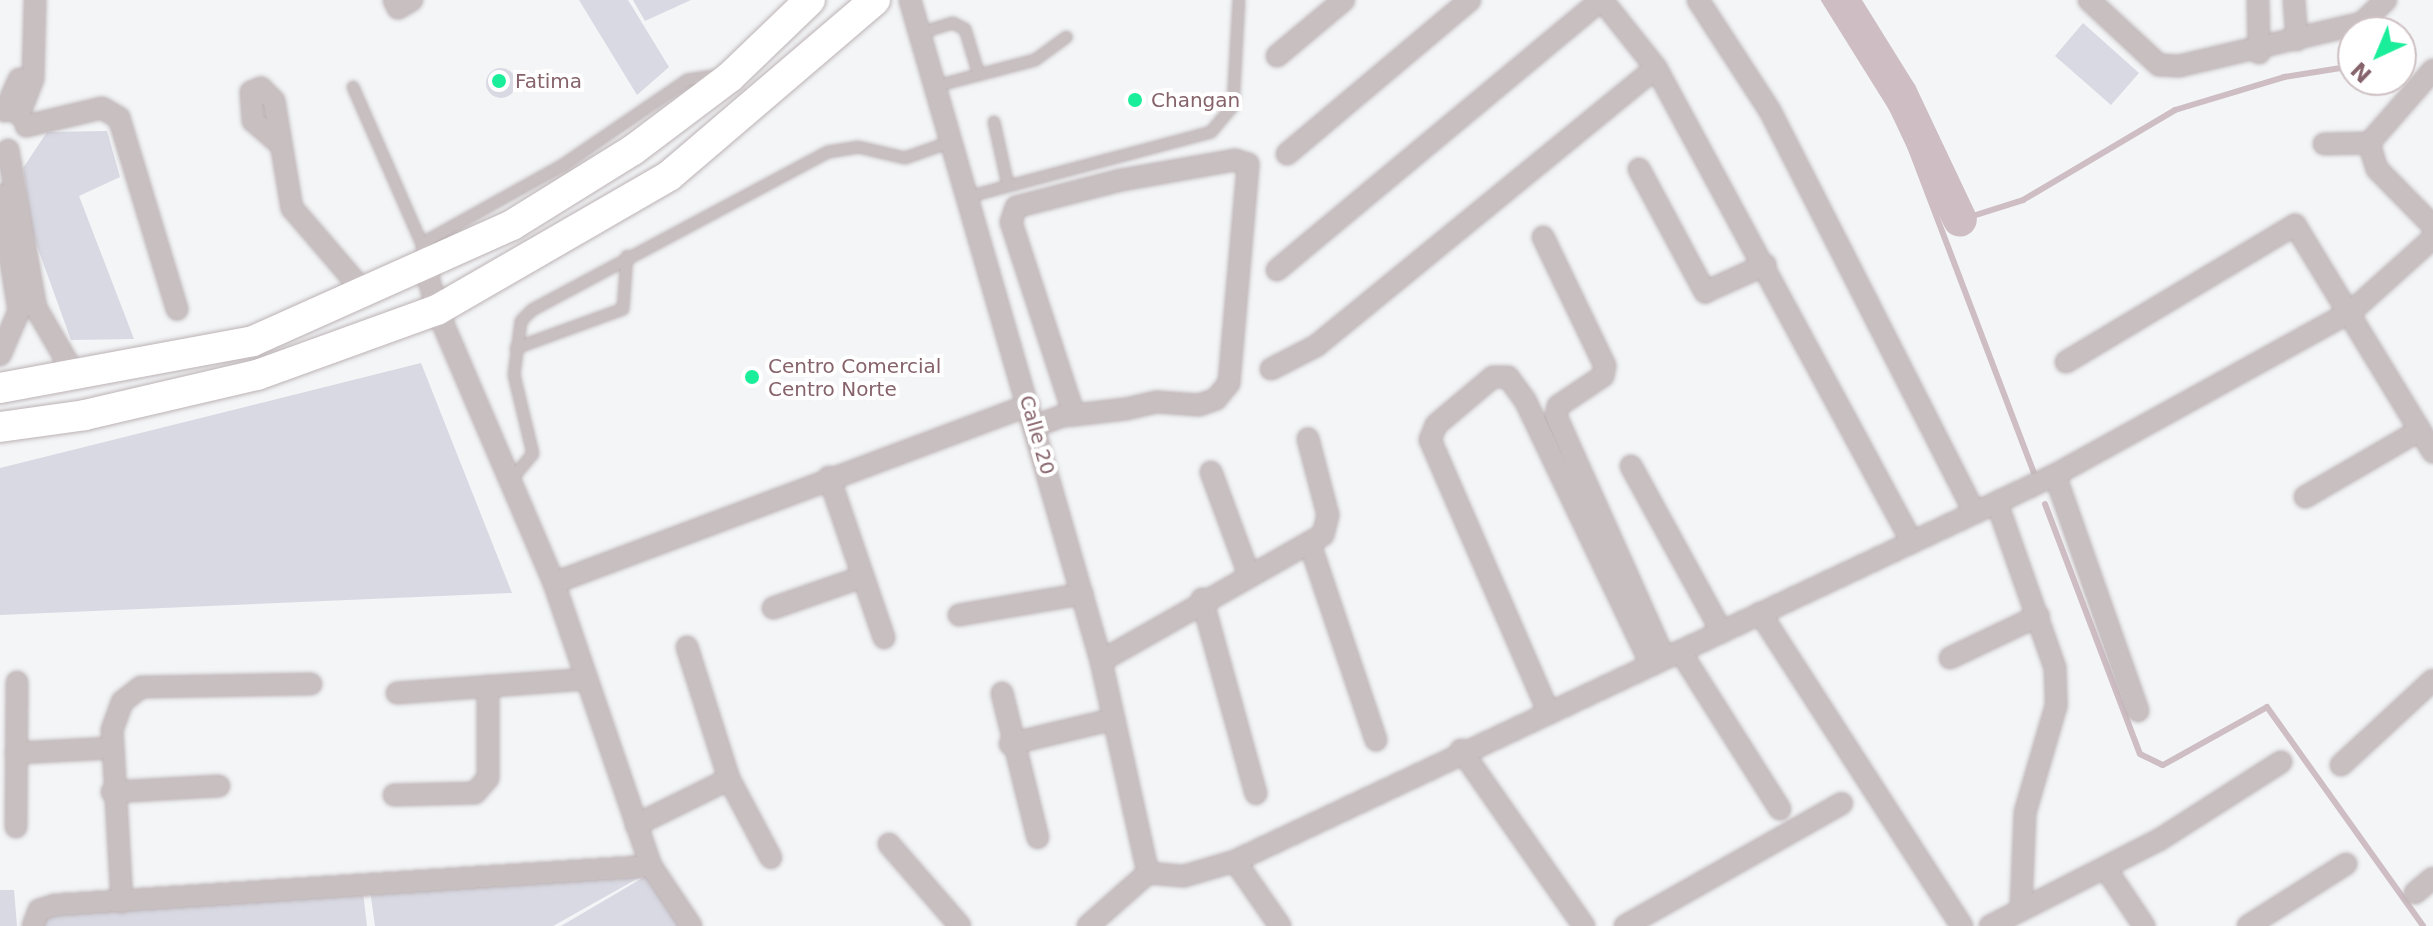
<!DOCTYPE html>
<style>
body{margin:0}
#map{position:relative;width:2433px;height:926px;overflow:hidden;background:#f3f5f7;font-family:"DejaVu Sans",sans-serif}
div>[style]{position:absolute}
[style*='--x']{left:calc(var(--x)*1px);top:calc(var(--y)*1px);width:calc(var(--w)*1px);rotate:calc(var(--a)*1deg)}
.green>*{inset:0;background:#d8d9e3}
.round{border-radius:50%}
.stream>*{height:6px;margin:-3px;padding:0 3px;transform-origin:3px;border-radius:3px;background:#cebdc3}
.river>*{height:34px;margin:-17px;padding:0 17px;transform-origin:17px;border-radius:17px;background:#cebdc3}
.roads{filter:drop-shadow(0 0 2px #bcb2b4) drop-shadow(0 0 2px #bcb2b4)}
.service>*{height:10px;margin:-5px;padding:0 5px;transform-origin:5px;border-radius:5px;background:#c8bfc1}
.minor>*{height:20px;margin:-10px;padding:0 10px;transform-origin:10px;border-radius:10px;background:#c8bfc1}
.primary>*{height:30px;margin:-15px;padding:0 15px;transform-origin:15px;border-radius:15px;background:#fff}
.dots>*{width:22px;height:22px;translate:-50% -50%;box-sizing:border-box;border:4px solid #fff;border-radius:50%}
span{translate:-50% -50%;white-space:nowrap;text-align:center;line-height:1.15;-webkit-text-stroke:8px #fff;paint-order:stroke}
.poi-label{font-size:20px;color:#86636a}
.left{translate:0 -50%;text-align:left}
.street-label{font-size:20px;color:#86636a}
.north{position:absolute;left:2337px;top:16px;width:80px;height:80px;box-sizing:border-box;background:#fff;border:2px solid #cfc1c3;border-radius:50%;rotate:224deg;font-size:22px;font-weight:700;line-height:32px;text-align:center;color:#86636a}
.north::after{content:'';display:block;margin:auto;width:28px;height:36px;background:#1bee9b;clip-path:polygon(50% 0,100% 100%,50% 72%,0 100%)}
</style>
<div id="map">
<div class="green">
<div style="clip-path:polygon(579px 0,628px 0,669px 67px,637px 95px)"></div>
<div style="clip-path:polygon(633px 0,691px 0,645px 21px)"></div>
<div style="clip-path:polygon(2083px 23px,2139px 73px,2111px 105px,2055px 56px)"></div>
<div class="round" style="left:486px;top:68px;width:30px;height:30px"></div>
<div style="clip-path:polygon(107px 131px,120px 177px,79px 196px,134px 339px,71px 340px,32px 232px,23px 168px,47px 132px)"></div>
<div style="clip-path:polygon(421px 363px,512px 593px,0 615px,0 468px)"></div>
<div style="clip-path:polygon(651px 871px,553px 926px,375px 926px,370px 890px)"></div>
<div style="clip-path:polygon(651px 873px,685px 926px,561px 926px)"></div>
<div style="clip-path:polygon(0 890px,14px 890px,17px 926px,0 926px)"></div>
<div style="clip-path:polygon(363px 892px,367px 926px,39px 926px,48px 912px)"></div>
</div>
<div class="stream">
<div style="--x:1824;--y:0;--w:145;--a:58"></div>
<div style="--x:1901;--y:123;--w:375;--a:69.2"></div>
<div style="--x:2399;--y:80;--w:4;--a:34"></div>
<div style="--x:1960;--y:220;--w:66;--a:-17.6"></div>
<div style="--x:2023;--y:200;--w:177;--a:-30.6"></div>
<div style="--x:2175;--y:110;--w:114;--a:-16.8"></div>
<div style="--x:2284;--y:77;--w:70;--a:-9.1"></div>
<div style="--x:2045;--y:504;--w:267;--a:69.2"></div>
<div style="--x:2140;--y:754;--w:25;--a:26"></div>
<div style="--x:2163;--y:765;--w:119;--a:-29.1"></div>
<div style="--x:2267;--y:707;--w:269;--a:54.5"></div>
</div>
<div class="river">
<div style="--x:1842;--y:0;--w:110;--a:58.1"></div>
<div style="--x:1900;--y:93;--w:140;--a:64.7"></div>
</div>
<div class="roads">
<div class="service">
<div style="--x:920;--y:33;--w:34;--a:-17"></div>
<div style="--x:953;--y:23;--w:13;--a:27"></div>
<div style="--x:965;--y:29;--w:48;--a:73.1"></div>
<div style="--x:936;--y:86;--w:102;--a:-14.7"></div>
<div style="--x:1035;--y:60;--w:39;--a:-36"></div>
<div style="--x:353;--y:87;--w:171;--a:66.3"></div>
<div style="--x:994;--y:122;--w:65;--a:77.5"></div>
<div style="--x:971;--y:196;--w:248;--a:-14.9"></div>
<div style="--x:1211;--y:132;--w:34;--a:-50"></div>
<div style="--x:1233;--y:106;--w:106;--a:-86.8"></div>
<div style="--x:424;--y:261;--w:17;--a:-97"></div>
<div style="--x:422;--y:244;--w:9;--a:-32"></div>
<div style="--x:430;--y:239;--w:152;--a:-29.1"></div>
<div style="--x:563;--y:165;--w:150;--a:-34.4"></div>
<div style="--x:687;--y:80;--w:33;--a:-9"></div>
<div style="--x:516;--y:348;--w:114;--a:-20"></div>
<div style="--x:623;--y:309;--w:53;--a:-85.7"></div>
<div style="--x:510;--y:481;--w:35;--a:-50"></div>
<div style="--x:533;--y:454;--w:81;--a:-103.5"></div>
<div style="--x:514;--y:375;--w:54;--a:-82.6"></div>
<div style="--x:521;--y:321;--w:16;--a:-45"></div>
<div style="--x:532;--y:310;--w:336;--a:-28.1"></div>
<div style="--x:828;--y:152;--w:30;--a:-9"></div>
<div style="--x:858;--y:147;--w:48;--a:13.2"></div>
<div style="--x:905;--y:158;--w:51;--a:-19.5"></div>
</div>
<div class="minor">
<div style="--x:394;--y:0;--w:9;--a:63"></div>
<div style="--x:398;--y:8;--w:16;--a:-30"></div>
<div style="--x:910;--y:0;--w:688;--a:73.88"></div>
<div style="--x:1101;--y:661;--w:217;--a:77.5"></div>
<div style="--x:1602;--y:0;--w:87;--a:51.5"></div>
<div style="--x:1656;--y:68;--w:539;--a:61.63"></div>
<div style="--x:1698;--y:0;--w:132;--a:57"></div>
<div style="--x:1770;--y:111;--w:451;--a:63"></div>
<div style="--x:2089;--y:0;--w:96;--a:42.9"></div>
<div style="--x:2159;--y:65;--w:20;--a:3"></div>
<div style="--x:2179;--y:66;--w:188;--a:-13.2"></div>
<div style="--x:2362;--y:23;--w:33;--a:-44"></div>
<div style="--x:2258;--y:0;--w:53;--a:88.9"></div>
<div style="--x:2294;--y:0;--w:40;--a:85.7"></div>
<div style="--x:1277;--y:56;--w:87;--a:-39.9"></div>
<div style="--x:2433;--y:70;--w:97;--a:131.2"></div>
<div style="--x:2369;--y:143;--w:27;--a:73"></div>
<div style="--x:2377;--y:169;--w:80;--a:45.5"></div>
<div style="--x:5;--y:111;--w:35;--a:-66"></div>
<div style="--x:19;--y:115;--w:39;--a:-69"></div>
<div style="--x:33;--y:79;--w:79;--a:-88.5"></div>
<div style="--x:26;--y:126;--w:78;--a:-13.3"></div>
<div style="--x:102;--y:108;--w:20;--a:30"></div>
<div style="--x:119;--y:118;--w:200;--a:73.1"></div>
<div style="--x:2324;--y:144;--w:45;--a:-1.3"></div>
<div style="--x:281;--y:145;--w:37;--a:-139"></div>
<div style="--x:253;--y:121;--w:29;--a:-94"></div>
<div style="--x:251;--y:92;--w:11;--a:-22"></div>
<div style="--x:261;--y:88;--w:18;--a:45"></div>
<div style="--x:274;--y:101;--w:109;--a:80.5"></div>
<div style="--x:292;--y:208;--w:111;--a:49.4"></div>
<div style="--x:8;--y:150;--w:160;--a:80"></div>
<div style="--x:36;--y:308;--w:80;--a:59.9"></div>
<div style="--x:1287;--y:154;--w:239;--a:-40.1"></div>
<div style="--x:1639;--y:169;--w:140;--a:61.8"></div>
<div style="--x:1705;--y:292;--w:66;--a:-24.2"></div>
<div style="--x:0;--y:195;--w:118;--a:80.7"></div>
<div style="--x:19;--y:311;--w:48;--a:113.4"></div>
<div style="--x:1543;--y:237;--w:143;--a:64.3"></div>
<div style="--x:1605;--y:366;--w:10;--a:101"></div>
<div style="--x:1603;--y:376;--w:54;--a:146.3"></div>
<div style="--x:1558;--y:406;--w:10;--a:101"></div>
<div style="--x:1556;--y:416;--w:265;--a:65.9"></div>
<div style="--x:425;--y:265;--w:47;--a:75.1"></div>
<div style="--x:437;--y:310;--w:297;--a:66.8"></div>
<div style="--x:554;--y:583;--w:299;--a:71.1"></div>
<div style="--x:651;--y:866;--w:72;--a:56.3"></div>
<div style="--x:1277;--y:270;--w:422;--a:-39.8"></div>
<div style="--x:2066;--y:362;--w:267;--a:-30.9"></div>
<div style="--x:2295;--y:225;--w:266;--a:58.7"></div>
<div style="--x:1271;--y:369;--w:51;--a:-27.1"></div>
<div style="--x:1316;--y:346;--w:439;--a:-39.3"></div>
<div style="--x:1035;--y:426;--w:30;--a:-20"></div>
<div style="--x:1063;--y:416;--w:11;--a:-5"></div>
<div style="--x:1074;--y:415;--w:52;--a:-6.6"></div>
<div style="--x:1126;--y:409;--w:32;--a:-13"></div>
<div style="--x:1157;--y:402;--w:42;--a:4.1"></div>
<div style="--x:1199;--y:405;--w:18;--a:-19"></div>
<div style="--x:1216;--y:399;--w:21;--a:-51"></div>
<div style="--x:1229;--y:383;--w:220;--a:-85"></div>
<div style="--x:1248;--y:164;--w:14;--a:-163"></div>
<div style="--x:1235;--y:160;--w:116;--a:170"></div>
<div style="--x:1121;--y:180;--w:108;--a:165.6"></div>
<div style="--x:1016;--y:207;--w:16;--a:108"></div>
<div style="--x:1011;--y:222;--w:203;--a:71.9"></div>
<div style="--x:1631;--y:466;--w:189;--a:61.3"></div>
<div style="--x:1211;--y:472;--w:110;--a:69.7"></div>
<div style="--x:2055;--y:475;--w:250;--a:70.6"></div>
<div style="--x:829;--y:477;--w:170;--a:71.1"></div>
<div style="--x:2305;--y:497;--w:133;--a:-30.2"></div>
<div style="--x:1997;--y:503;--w:175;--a:70.6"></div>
<div style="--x:2055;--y:668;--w:38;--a:88"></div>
<div style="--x:2056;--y:706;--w:111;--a:106.2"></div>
<div style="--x:2025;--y:813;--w:96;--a:92.4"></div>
<div style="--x:1310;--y:544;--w:207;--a:71.4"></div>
<div style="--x:554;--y:583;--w:507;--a:-20.54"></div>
<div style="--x:1202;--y:599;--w:202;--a:74.5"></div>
<div style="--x:773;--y:608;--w:94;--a:-19.2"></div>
<div style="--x:1760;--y:613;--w:373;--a:57.2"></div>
<div style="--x:959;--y:615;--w:125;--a:-9.7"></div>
<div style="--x:687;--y:647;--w:139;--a:72.3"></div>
<div style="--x:729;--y:779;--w:89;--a:62"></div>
<div style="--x:1680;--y:651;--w:187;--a:57.7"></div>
<div style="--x:1950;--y:658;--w:98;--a:-25.5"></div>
<div style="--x:1101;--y:661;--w:255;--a:-29.6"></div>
<div style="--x:1323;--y:535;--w:21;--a:-76"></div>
<div style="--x:1328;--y:515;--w:79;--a:-104.7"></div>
<div style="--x:397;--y:693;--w:190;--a:-4.2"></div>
<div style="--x:1002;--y:693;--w:149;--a:76.1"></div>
<div style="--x:1548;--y:711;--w:296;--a:-113.5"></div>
<div style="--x:1430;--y:440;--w:16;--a:-68"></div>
<div style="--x:1436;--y:425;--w:75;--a:-40.1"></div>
<div style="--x:1493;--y:377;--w:15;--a:0"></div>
<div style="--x:1508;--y:377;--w:29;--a:54"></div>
<div style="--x:1525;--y:400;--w:293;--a:64.5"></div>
<div style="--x:1010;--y:744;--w:107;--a:-13.5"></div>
<div style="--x:1461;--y:750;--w:215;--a:55.1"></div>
<div style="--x:16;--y:753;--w:96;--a:-3"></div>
<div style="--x:2341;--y:765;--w:125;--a:-42.7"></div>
<div style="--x:112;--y:792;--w:107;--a:-3.2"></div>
<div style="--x:394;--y:795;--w:81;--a:-1.4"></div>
<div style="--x:475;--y:793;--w:20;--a:-49"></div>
<div style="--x:488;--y:778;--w:92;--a:-90"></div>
<div style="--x:636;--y:825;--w:104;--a:-26.3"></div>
<div style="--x:16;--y:827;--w:145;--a:-89.6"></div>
<div style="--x:889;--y:844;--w:108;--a:49.1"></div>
<div style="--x:1235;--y:861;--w:79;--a:55.3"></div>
<div style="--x:2106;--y:869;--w:69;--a:56.3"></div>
<div style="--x:2415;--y:893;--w:23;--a:-40"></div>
<div style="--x:122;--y:902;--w:172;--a:-93.3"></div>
<div style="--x:112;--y:730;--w:30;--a:-70"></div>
<div style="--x:122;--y:702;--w:24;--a:-38"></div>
<div style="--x:141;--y:687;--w:170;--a:-1"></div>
<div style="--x:33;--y:926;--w:17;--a:-69"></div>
<div style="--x:39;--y:910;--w:17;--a:-17"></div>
<div style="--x:55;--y:905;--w:597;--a:-3.74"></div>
<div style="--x:1088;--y:926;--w:80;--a:-41.5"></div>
<div style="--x:1148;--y:873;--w:36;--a:5"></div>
<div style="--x:1184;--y:876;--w:53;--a:-16.4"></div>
<div style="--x:1235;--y:861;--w:906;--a:-25.21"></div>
<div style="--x:2055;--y:475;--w:339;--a:-28.9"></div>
<div style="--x:2352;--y:311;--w:109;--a:-42"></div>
<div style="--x:1625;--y:926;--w:249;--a:-29.5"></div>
<div style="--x:1990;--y:926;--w:190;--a:-27"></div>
<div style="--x:2159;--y:840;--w:145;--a:-32.6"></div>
<div style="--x:2248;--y:926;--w:116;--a:-32.3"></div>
</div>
<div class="primary">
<div style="--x:0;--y:388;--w:257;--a:-10.5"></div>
<div style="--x:253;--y:341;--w:284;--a:-24.1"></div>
<div style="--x:512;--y:225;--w:142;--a:-31.8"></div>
<div style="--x:633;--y:150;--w:121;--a:-37"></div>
<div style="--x:730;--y:77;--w:111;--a:-43.9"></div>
<div style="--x:0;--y:427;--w:86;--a:-8"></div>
<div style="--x:85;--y:415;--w:177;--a:-13.1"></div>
<div style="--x:257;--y:375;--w:191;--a:-19.9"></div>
<div style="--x:437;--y:310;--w:268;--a:-30"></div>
<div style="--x:669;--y:176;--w:271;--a:-40.5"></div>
</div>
</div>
<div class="dots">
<div style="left:499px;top:81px;background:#1bee9b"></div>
<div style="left:1135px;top:100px;background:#1bee9b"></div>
<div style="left:752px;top:377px;background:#1bee9b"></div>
</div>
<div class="poi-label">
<span class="left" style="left:515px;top:81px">Fatima</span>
<span class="left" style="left:1151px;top:100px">Changan</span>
<span class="left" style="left:768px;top:378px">Centro Comercial<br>Centro Norte</span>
</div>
<div class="street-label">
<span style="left:1037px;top:435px;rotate:74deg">Calle 20</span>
</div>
<div class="north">N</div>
</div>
